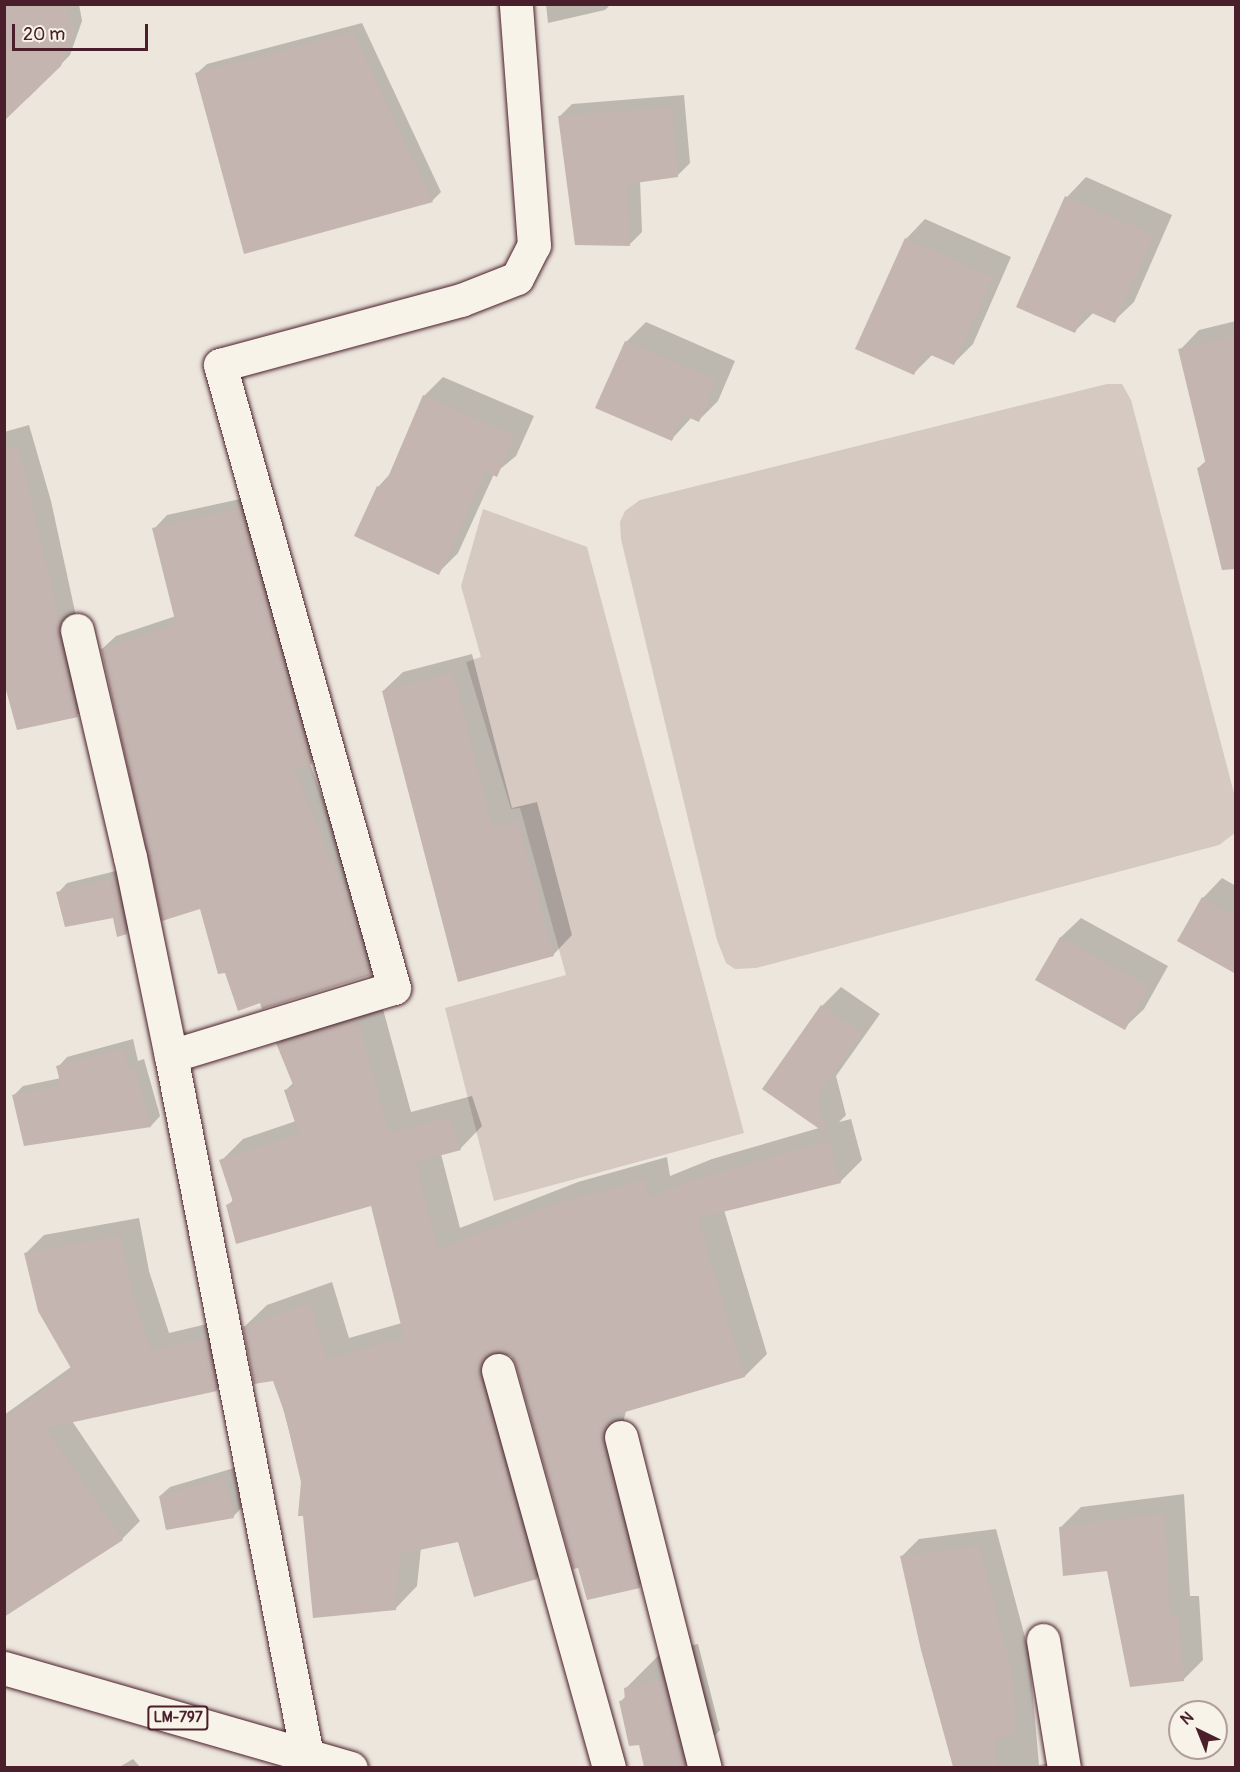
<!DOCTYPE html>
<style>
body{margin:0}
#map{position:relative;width:1240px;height:1772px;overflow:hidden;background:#ece6dd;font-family:Pangolin,sans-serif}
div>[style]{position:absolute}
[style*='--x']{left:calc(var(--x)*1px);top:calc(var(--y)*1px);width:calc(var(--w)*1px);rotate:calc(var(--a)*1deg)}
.green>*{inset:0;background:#d5c9c2}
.shadow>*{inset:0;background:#0003}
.building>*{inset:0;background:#c4b5b0}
.roads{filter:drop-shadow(0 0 2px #4a1f2b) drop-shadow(0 0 2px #4a1f2b)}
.minor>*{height:33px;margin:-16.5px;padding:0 16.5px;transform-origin:16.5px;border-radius:16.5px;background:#f7f3e8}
.primary>*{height:33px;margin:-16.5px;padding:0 16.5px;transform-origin:16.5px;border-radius:16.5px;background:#f7f3e8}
span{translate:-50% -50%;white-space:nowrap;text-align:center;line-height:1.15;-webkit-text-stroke:5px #f7f3e8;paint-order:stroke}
.shield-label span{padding:2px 4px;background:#f7f3e8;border:2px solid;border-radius:4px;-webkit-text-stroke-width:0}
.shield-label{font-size:15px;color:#4a1f2b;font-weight:700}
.frame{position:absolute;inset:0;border:6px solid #4a1f2b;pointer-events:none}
.north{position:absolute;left:1168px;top:1700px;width:60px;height:60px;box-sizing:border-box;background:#f7f3e8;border:2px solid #b29e9c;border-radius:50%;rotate:317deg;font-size:16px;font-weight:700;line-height:24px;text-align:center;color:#4a1f2b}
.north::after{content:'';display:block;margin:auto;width:21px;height:27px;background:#4a1f2b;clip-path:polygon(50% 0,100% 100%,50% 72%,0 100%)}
.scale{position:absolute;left:12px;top:24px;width:136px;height:27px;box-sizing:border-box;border:3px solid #4a1f2b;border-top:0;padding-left:8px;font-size:18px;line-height:21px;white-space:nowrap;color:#4a1f2b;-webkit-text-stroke:4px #f7f3e8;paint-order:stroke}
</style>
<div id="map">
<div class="green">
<div style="clip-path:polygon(1107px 384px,1122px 384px,1131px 400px,1235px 797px,1235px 833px,1219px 845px,756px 968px,735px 969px,726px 963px,717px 940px,621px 539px,620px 522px,625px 511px,640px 500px)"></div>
<div style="clip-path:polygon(483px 509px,587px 547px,744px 1133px,494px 1201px,445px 1008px,566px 975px,520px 808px,511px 809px,466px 662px,481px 657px,461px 586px)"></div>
</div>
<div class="shadow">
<div style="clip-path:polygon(4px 4px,79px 4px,82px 21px,70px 55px,28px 98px,4px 104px)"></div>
<div style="clip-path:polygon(546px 4px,611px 4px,605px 10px,548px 23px)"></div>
<div style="clip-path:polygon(362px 23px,441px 192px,432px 201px,197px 73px,207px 64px)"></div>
<div style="clip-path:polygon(684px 95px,690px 163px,678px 175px,640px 180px,642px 232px,630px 244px,560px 116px,572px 104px)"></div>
<div style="clip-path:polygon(1086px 177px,1172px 215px,1134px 302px,1114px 321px,1094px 312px,1075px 331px,1018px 306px,1067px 197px)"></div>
<div style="clip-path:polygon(925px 219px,1011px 257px,973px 344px,954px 363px,933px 354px,914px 373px,906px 239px)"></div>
<div style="clip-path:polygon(1236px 321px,1236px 540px,1198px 468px,1207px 460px,1180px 350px,1199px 330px)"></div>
<div style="clip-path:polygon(646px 322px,735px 361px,718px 401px,699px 420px,692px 417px,671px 440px,626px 342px)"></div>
<div style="clip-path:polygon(443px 377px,534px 416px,516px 456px,494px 474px,458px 553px,438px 573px,378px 487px,390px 474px,424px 396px)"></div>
<div style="clip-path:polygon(29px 425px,51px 501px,94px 699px,77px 715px,4px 671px,4px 432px)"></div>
<div style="clip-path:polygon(254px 496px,325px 750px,310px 764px,384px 961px,370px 974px,201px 907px,102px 649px,116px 636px,176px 616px,154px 529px,167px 515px)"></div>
<div style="clip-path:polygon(472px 654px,512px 808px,537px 802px,572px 935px,553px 955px,383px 691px,403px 672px)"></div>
<div style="clip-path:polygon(124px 869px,135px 923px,126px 932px,114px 916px,58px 893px,67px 883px)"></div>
<div style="clip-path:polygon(1222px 878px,1236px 886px,1236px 972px,1203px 898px)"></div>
<div style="clip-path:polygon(1081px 918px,1168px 966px,1144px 1009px,1124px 1028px,1038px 980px,1061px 937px)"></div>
<div style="clip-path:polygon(841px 987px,880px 1014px,836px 1076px,846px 1115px,839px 1122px,851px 1119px,862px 1160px,840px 1182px,724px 1210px,767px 1354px,745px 1376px,626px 1411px,624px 1419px,661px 1564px,639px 1586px,517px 1364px,512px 1355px,502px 1352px,558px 1556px,536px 1578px,459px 1541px,421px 1548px,417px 1586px,395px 1609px,303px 1482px,275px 1379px,244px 1327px,267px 1305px,332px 1282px,349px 1338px,402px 1323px,372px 1204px,228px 1205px,234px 1199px,221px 1161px,243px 1139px,296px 1121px,286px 1090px,294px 1082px,278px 1044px,300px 1022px,380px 998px,411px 1112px,472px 1096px,482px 1126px,460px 1149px,441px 1154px,460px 1228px,578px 1182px,667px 1157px,670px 1176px,712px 1159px,819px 1128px,764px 1089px,822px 1006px)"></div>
<div style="clip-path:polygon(133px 1039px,138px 1061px,144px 1059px,160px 1116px,151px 1126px,25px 1145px,13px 1096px,23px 1086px,61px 1078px,58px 1067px,67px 1057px)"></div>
<div style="clip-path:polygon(139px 1218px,149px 1271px,169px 1333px,224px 1320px,234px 1372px,216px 1390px,72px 1421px,140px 1521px,122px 1539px,4px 1613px,4px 1415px,71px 1367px,26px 1253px,44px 1235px)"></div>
<div style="clip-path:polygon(234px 1468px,242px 1507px,233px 1517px,160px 1496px,170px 1487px)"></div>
<div style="clip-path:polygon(1184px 1494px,1190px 1596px,1199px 1596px,1203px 1660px,1183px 1680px,1108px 1569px,1061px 1527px,1081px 1507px)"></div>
<div style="clip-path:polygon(996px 1529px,1029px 1652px,1039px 1765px,1054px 1762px,1054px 1768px,955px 1768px,902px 1556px,919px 1539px)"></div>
<div style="clip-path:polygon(698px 1644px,720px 1730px,685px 1766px,645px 1768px,640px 1743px,621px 1701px,626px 1696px,625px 1689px,661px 1653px)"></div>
<div style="clip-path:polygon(133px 1759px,141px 1768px,118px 1768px)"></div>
</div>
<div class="building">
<div style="clip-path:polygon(4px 4px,67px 4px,74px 32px,61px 66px,4px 121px)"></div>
<div style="clip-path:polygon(353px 32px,433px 202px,244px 254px,195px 73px)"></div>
<div style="clip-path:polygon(672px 107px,678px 177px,628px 184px,630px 246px,575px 245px,558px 116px)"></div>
<div style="clip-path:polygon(1065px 196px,1154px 235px,1115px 323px,1085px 310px,1075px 333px,1016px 307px)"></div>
<div style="clip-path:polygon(905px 238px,993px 277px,954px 365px,924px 352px,914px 375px,855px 349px)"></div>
<div style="clip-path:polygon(1236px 335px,1236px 569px,1222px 570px,1197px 468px,1206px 465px,1178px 349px)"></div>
<div style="clip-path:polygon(625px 341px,717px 380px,699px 422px,683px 415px,672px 441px,595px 408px)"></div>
<div style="clip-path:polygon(423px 395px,515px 436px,497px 477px,486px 472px,439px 575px,354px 536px,377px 486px,383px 489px)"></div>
<div style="clip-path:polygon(19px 447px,60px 622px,59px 634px,78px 717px,17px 730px,4px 683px,4px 449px)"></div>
<div style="clip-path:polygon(241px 508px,312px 764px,294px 769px,352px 909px,371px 975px,262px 1009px,260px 1003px,238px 1011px,225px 973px,218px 974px,200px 909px,162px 921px,101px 649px,176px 624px,152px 528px)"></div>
<div style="clip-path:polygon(453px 672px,493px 827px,518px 820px,554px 956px,458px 982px,382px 691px)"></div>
<div style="clip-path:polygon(115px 878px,127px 934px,117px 937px,113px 918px,65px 927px,56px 892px)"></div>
<div style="clip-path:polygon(1202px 897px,1236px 916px,1236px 974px,1177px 941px)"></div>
<div style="clip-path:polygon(1060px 937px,1149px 986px,1125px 1030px,1035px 980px)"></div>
<div style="clip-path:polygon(821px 1005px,862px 1033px,817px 1097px,828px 1135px,762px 1089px)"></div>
<div style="clip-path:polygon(358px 1019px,389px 1133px,450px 1117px,461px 1150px,416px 1162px,438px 1249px,554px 1204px,645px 1179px,648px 1197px,689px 1181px,829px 1140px,841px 1183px,698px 1218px,745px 1377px,608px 1417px,603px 1442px,640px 1588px,587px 1600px,578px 1568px,573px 1569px,516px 1365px,511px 1356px,494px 1352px,484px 1357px,480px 1375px,537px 1579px,474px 1597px,458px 1542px,400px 1554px,396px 1610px,313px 1618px,303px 1516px,298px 1516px,301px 1482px,285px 1414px,273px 1381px,254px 1384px,243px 1327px,310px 1303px,327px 1359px,404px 1337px,371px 1206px,236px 1244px,226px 1205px,233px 1202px,219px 1160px,299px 1134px,284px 1090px,294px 1087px,276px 1043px)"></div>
<div style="clip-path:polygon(124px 1048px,128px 1069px,135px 1068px,151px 1127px,24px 1146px,12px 1095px,61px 1085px,56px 1066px)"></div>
<div style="clip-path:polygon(121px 1235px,132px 1290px,151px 1350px,207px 1338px,217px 1391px,46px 1428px,123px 1540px,4px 1617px,4px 1418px,72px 1370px,38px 1311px,24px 1253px)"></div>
<div style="clip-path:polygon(225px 1477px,234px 1518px,166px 1530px,159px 1496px)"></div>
<div style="clip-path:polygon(1165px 1513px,1170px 1616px,1179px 1615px,1184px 1681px,1130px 1687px,1107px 1571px,1063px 1576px,1059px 1527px)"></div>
<div style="clip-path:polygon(979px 1546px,1012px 1670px,1017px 1736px,995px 1739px,998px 1767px,953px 1767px,921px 1650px,900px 1556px)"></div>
<div style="clip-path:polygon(663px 1679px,686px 1767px,644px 1767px,639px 1745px,629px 1746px,619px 1701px,625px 1700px,624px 1688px)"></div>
</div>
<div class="roads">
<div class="minor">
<div style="--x:77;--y:630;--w:233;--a:76.9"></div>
<div style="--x:130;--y:857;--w:203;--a:78.4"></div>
<div style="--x:498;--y:1370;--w:413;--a:74.4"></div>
<div style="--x:621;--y:1437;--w:341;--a:75.8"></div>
<div style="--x:1043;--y:1640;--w:130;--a:80.7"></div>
<div style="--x:307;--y:1755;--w:712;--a:-101.01"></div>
<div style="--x:171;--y:1056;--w:233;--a:-17"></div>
<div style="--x:394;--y:988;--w:647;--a:-105.6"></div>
<div style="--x:220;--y:365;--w:250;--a:-15.1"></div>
<div style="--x:461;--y:300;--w:60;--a:-21.4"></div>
<div style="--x:517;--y:278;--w:37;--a:-63"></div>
<div style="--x:534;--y:245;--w:242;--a:-94.3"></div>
</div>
<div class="primary">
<div style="--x:4;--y:1668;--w:361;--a:16.1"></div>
</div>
</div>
<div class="shield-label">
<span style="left:178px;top:1718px">LM-797</span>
</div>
<div class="frame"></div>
<div class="north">N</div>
<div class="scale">20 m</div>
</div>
